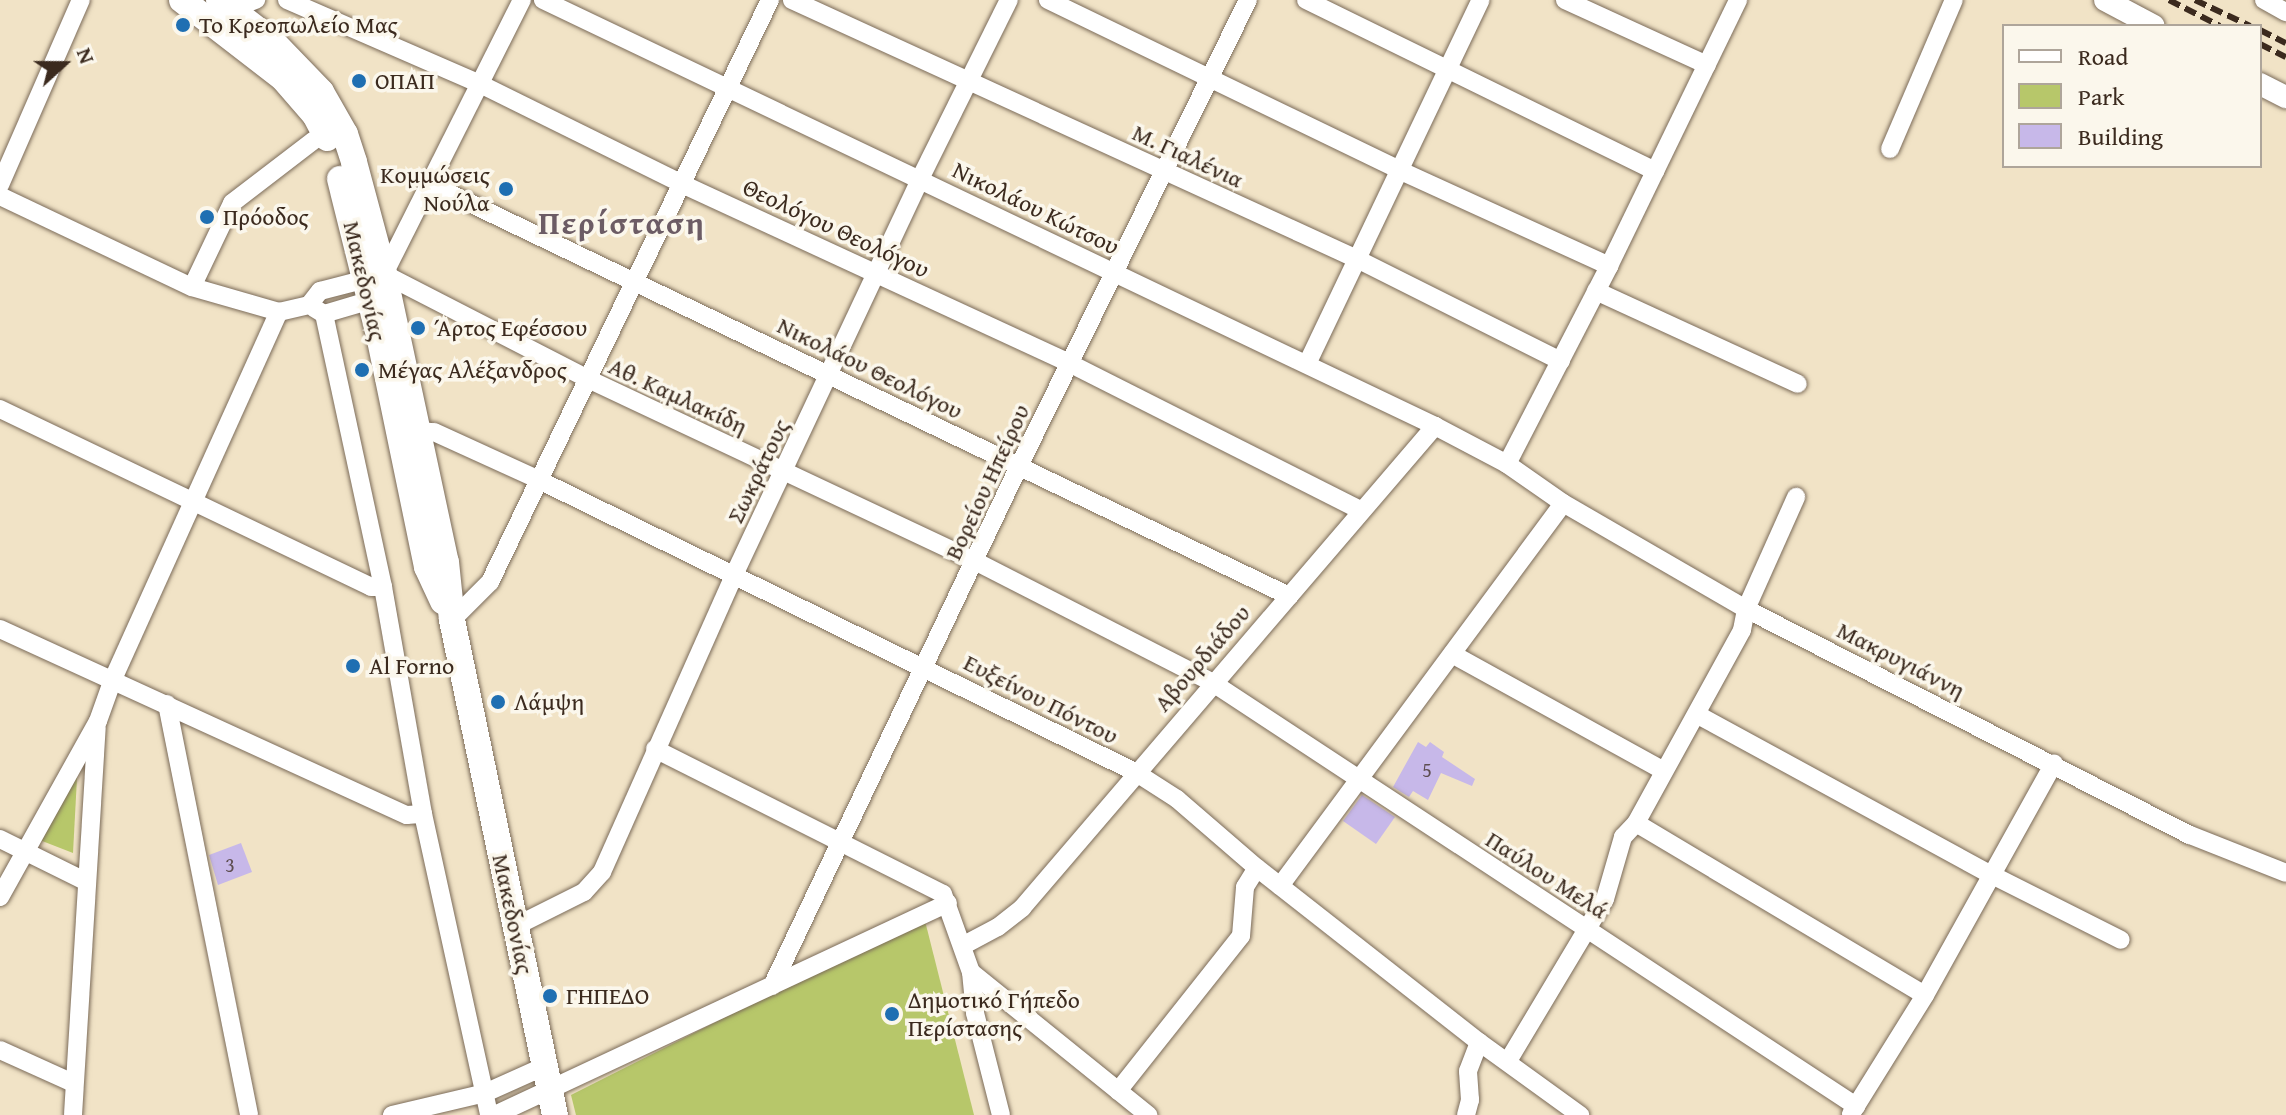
<!DOCTYPE html>
<meta charset="utf-8">
<style>
body{margin:0}
#map{position:relative;width:2286px;height:1115px;overflow:hidden;background:#f1e3c6;font-family:"Gentium Book Plus",serif}
div>[style]{position:absolute}
[style*='--x']{left:calc(var(--x)*1px);top:calc(var(--y)*1px);width:calc(var(--w)*1px);rotate:calc(var(--a)*1deg)}
.green>*{inset:0;background:#b7c76a}
.building>*{inset:0;background:#c7b8e9}
.roads{filter:drop-shadow(0 0 2px #7b6b59) drop-shadow(0 0 2px #7b6b59)}
.minor>*{height:18px;margin:-9px;padding:0 9px;transform-origin:9px;border-radius:9px;background:#fff}
.tertiary>*{height:22px;margin:-11px;padding:0 11px;transform-origin:11px;border-radius:11px;background:#fff}
.secondary>*{height:26px;margin:-13px;padding:0 13px;transform-origin:13px;border-radius:13px;background:#fff}
.rail>*{height:6px;margin-top:-3px;transform-origin:0;background:repeating-linear-gradient(90deg,#3b2a1e 0 12px,transparent 0 18px)}
.dots>*{width:22px;height:22px;translate:-50% -50%;box-sizing:border-box;border:4px solid #fbf7ec;border-radius:50%}
span{translate:-50% -50%;white-space:nowrap;text-align:center;line-height:1.15;-webkit-text-stroke:7px #fbf7ec;paint-order:stroke}
.number-label{font-size:20px;color:#5e4e51}
.number-label span{-webkit-text-stroke-width:0}
.poi-label{font-size:24px;color:#3b2a1e}
.left{translate:0 -50%;text-align:left}
.right{translate:-100% -50%;text-align:right}
.street-label{font-size:24px;color:#3b2a1e}
.district-label{font-size:32px;color:#6c5c65;font-weight:700;letter-spacing:2px}
.legend{position:absolute;left:2002px;top:24px;width:260px;height:144px;box-sizing:border-box;background:#fbf7ec;border:2px solid #aea59a;margin:0;padding:10px 14px;list-style:none;font-size:24px;color:#3b2a1e}
.legend li{display:flex;align-items:center;gap:16px;height:40px}
.legend b{width:40px;border:2px solid #aea59a}
.north{position:absolute;left:24px;top:24px;width:80px;height:80px;-webkit-text-stroke:6px #fbf7ec;paint-order:stroke;rotate:69deg;font-size:22px;font-weight:700;line-height:32px;text-align:center;color:#3b2a1e}
.north::after{content:'';display:block;margin:auto;width:28px;height:36px;background:#3b2a1e;clip-path:polygon(50% 0,100% 100%,50% 72%,0 100%)}
</style>
<div id="map">
<div class="green">
<div style="clip-path:polygon(78px 759px,73px 853px,37px 839px)"></div>
<div style="clip-path:polygon(924px 917px,974px 1115px,576px 1115px,571px 1095px)"></div>
</div>
<div class="building">
<div style="clip-path:polygon(1418px 742px,1426px 747px,1430px 742px,1444px 752px,1442px 757px,1475px 779px,1472px 786px,1441px 773px,1428px 800px,1413px 791px,1409px 797px,1393px 787px)"></div>
<div style="clip-path:polygon(1362px 795px,1395px 817px,1376px 844px,1343px 821px)"></div>
<div style="clip-path:polygon(241px 843px,252px 872px,218px 885px,209px 855px)"></div>
</div>
<div class="roads">
<div class="minor">
<div style="--x:287;--y:0;--w:210;--a:23.5"></div>
<div style="--x:480;--y:84;--w:225;--a:26.3"></div>
<div style="--x:682;--y:184;--w:429;--a:24.8"></div>
<div style="--x:1071;--y:364;--w:324;--a:26.8"></div>
<div style="--x:543;--y:0;--w:989;--a:25.53"></div>
<div style="--x:1435;--y:426;--w:81;--a:27.8"></div>
<div style="--x:1507;--y:464;--w:68;--a:34.9"></div>
<div style="--x:1563;--y:503;--w:211;--a:30.1"></div>
<div style="--x:1746;--y:609;--w:498;--a:27"></div>
<div style="--x:2190;--y:835;--w:103;--a:21.6"></div>
<div style="--x:792;--y:0;--w:622;--a:24.63"></div>
<div style="--x:1357;--y:259;--w:228;--a:26.6"></div>
<div style="--x:1048;--y:0;--w:392;--a:25.8"></div>
<div style="--x:1401;--y:171;--w:229;--a:24.5"></div>
<div style="--x:1306;--y:0;--w:389;--a:26.1"></div>
<div style="--x:1565;--y:0;--w:156;--a:24.6"></div>
<div style="--x:2264;--y:0;--w:25;--a:29"></div>
<div style="--x:232;--y:9;--w:26;--a:-21"></div>
<div style="--x:1890;--y:149;--w:162;--a:-66.8"></div>
<div style="--x:430;--y:184;--w:953;--a:25.62"></div>
<div style="--x:0;--y:185;--w:202;--a:-66.4"></div>
<div style="--x:0;--y:196;--w:212;--a:25.4"></div>
<div style="--x:192;--y:287;--w:91;--a:16"></div>
<div style="--x:279;--y:312;--w:31;--a:-13"></div>
<div style="--x:309;--y:305;--w:18;--a:-52"></div>
<div style="--x:320;--y:291;--w:56;--a:-14.5"></div>
<div style="--x:384;--y:274;--w:229;--a:27.2"></div>
<div style="--x:588;--y:379;--w:428;--a:25.2"></div>
<div style="--x:975;--y:561;--w:267;--a:27.1"></div>
<div style="--x:1213;--y:683;--w:770;--a:33.34"></div>
<div style="--x:192;--y:287;--w:93;--a:-64.5"></div>
<div style="--x:232;--y:203;--w:103;--a:-37.5"></div>
<div style="--x:1596;--y:291;--w:222;--a:24.7"></div>
<div style="--x:314;--y:308;--w:12;--a:31"></div>
<div style="--x:324;--y:314;--w:49;--a:-16.6"></div>
<div style="--x:371;--y:300;--w:336;--a:-63.3"></div>
<div style="--x:324;--y:314;--w:279;--a:77.8"></div>
<div style="--x:383;--y:587;--w:230;--a:80"></div>
<div style="--x:423;--y:814;--w:308;--a:77.6"></div>
<div style="--x:1307;--y:364;--w:403;--a:-64.5"></div>
<div style="--x:0;--y:409;--w:411;--a:25.6"></div>
<div style="--x:371;--y:587;--w:12;--a:0"></div>
<div style="--x:418;--y:431;--w:16;--a:4"></div>
<div style="--x:434;--y:432;--w:113;--a:24.5"></div>
<div style="--x:537;--y:479;--w:666;--a:26.1"></div>
<div style="--x:1135;--y:772;--w:50;--a:32.7"></div>
<div style="--x:1177;--y:799;--w:106;--a:40.8"></div>
<div style="--x:1257;--y:868;--w:282;--a:38.1"></div>
<div style="--x:1479;--y:1042;--w:125;--a:35.9"></div>
<div style="--x:1507;--y:464;--w:223;--a:-62.7"></div>
<div style="--x:1609;--y:266;--w:296;--a:-64.1"></div>
<div style="--x:452;--y:620;--w:54;--a:-45"></div>
<div style="--x:490;--y:582;--w:646;--a:-64.31"></div>
<div style="--x:0;--y:629;--w:447;--a:24.6"></div>
<div style="--x:407;--y:815;--w:16;--a:-4"></div>
<div style="--x:1452;--y:654;--w:242;--a:28.9"></div>
<div style="--x:167;--y:704;--w:419;--a:78.7"></div>
<div style="--x:1698;--y:715;--w:335;--a:28.6"></div>
<div style="--x:1992;--y:875;--w:144;--a:26.7"></div>
<div style="--x:655;--y:749;--w:322;--a:26.7"></div>
<div style="--x:943;--y:894;--w:83;--a:70.3"></div>
<div style="--x:971;--y:972;--w:41;--a:84.4"></div>
<div style="--x:975;--y:1013;--w:105;--a:75.7"></div>
<div style="--x:1636;--y:823;--w:336;--a:30.8"></div>
<div style="--x:0;--y:839;--w:97;--a:26.3"></div>
<div style="--x:1280;--y:886;--w:476;--a:-53.5"></div>
<div style="--x:0;--y:897;--w:201;--a:-60.9"></div>
<div style="--x:98;--y:721;--w:45;--a:-70.3"></div>
<div style="--x:113;--y:679;--w:403;--a:-65.7"></div>
<div style="--x:516;--y:926;--w:76;--a:-26.6"></div>
<div style="--x:584;--y:892;--w:27;--a:-48"></div>
<div style="--x:602;--y:872;--w:325;--a:-66"></div>
<div style="--x:734;--y:575;--w:438;--a:-64.8"></div>
<div style="--x:920;--y:179;--w:200;--a:-63.6"></div>
<div style="--x:964;--y:945;--w:38;--a:-28"></div>
<div style="--x:998;--y:927;--w:31;--a:-38"></div>
<div style="--x:1022;--y:908;--w:635;--a:-49.41"></div>
<div style="--x:971;--y:972;--w:228;--a:38.9"></div>
<div style="--x:772;--y:986;--w:576;--a:-64.59"></div>
<div style="--x:1019;--y:466;--w:519;--a:-63.83"></div>
<div style="--x:0;--y:1050;--w:80;--a:24.3"></div>
<div style="--x:1508;--y:1061;--w:189;--a:-59.1"></div>
<div style="--x:1605;--y:899;--w:65;--a:-73.8"></div>
<div style="--x:1623;--y:837;--w:19;--a:-47"></div>
<div style="--x:1636;--y:823;--w:220;--a:-61.2"></div>
<div style="--x:1742;--y:630;--w:21;--a:-79"></div>
<div style="--x:1746;--y:609;--w:123;--a:-65.9"></div>
<div style="--x:1118;--y:1091;--w:198;--a:-51.6"></div>
<div style="--x:1241;--y:936;--w:49;--a:-85.3"></div>
<div style="--x:1245;--y:887;--w:22;--a:-58"></div>
<div style="--x:1851;--y:1114;--w:140;--a:-58.1"></div>
<div style="--x:1925;--y:995;--w:265;--a:-60.9"></div>
<div style="--x:73;--y:1115;--w:388;--a:-86.5"></div>
<div style="--x:392;--y:1115;--w:96;--a:-13.3"></div>
<div style="--x:485;--y:1093;--w:66;--a:-24.2"></div>
<div style="--x:495;--y:1115;--w:500;--a:-25.08"></div>
<div style="--x:1466;--y:1115;--w:16;--a:-75"></div>
<div style="--x:1470;--y:1100;--w:29;--a:-94"></div>
<div style="--x:1468;--y:1071;--w:31;--a:-69"></div>
</div>
<div class="tertiary">
<div style="--x:2105;--y:0;--w:55;--a:28"></div>
<div style="--x:2260;--y:84;--w:29;--a:27"></div>
</div>
<div class="secondary">
<div style="--x:182;--y:0;--w:128;--a:37.7"></div>
<div style="--x:283;--y:78;--w:49;--a:49.1"></div>
<div style="--x:315;--y:115;--w:26;--a:62"></div>
<div style="--x:219;--y:0;--w:66;--a:37.6"></div>
<div style="--x:271;--y:40;--w:72;--a:46.1"></div>
<div style="--x:321;--y:92;--w:48;--a:60.3"></div>
<div style="--x:345;--y:134;--w:29;--a:72"></div>
<div style="--x:354;--y:162;--w:116;--a:75"></div>
<div style="--x:384;--y:274;--w:295;--a:77.9"></div>
<div style="--x:446;--y:562;--w:58;--a:84.1"></div>
<div style="--x:452;--y:620;--w:506;--a:78.25"></div>
<div style="--x:340;--y:179;--w:161;--a:76"></div>
<div style="--x:379;--y:335;--w:237;--a:78.3"></div>
<div style="--x:427;--y:567;--w:38;--a:65"></div>
</div>
</div>
<div class="rail">
<div style="--x:2169;--y:0;--w:57;--a:27"></div>
<div style="--x:2195;--y:0;--w:61;--a:25.3"></div>
<div style="--x:2260;--y:30;--w:29;--a:27"></div>
<div style="--x:2260;--y:44;--w:29;--a:27"></div>
</div>
<div class="dots">
<div style="left:183px;top:25px;background:#1f6fb2"></div>
<div style="left:359px;top:81px;background:#1f6fb2"></div>
<div style="left:506px;top:189px;background:#1f6fb2"></div>
<div style="left:207px;top:217px;background:#1f6fb2"></div>
<div style="left:418px;top:328px;background:#1f6fb2"></div>
<div style="left:362px;top:370px;background:#1f6fb2"></div>
<div style="left:353px;top:666px;background:#1f6fb2"></div>
<div style="left:498px;top:702px;background:#1f6fb2"></div>
<div style="left:550px;top:996px;background:#1f6fb2"></div>
<div style="left:892px;top:1014px;background:#1f6fb2"></div>
</div>
<div class="number-label">
<span style="left:1427px;top:769px">5</span>
<span style="left:230px;top:864px">3</span>
</div>
<div class="poi-label">
<span class="left" style="left:199px;top:25px">Το Κρεοπωλείο Μας</span>
<span class="left" style="left:375px;top:81px">ΟΠΑΠ</span>
<span class="right" style="left:490px;top:189px">Κομμώσεις<br>Νούλα</span>
<span class="left" style="left:223px;top:217px">Πρόοδος</span>
<span class="left" style="left:434px;top:328px">Άρτος Εφέσσου</span>
<span class="left" style="left:378px;top:370px">Μέγας Αλέξανδρος</span>
<span class="left" style="left:369px;top:666px">Al Forno</span>
<span class="left" style="left:514px;top:702px">Λάμψη</span>
<span class="left" style="left:566px;top:996px">ΓΗΠΕΔΟ</span>
<span class="left" style="left:908px;top:1014px">Δημοτικό Γήπεδο<br>Περίστασης</span>
</div>
<div class="street-label">
<span style="left:1188px;top:156px;rotate:25deg">Μ. Γιαλένια</span>
<span style="left:1036px;top:208px;rotate:26deg">Νικολάου Κώτσου</span>
<span style="left:836px;top:228px;rotate:25deg">Θεολόγου Θεολόγου</span>
<span style="left:365px;top:281px;rotate:77deg">Μακεδονίας</span>
<span style="left:870px;top:368px;rotate:26deg">Νικολάου Θεολόγου</span>
<span style="left:678px;top:396px;rotate:25deg">Αθ. Καμλακίδη</span>
<span style="left:758px;top:471px;rotate:-64deg">Σωκράτους</span>
<span style="left:987px;top:482px;rotate:-65deg">Βορείου Ηπείρου</span>
<span style="left:1202px;top:658px;rotate:-49deg">Αβουρδιάδου</span>
<span style="left:1901px;top:660px;rotate:27deg">Μακρυγιάννη</span>
<span style="left:1041px;top:699px;rotate:27deg">Ευξείνου Πόντου</span>
<span style="left:1547px;top:875px;rotate:33deg">Παύλου Μελά</span>
<span style="left:513px;top:914px;rotate:78deg">Μακεδονίας</span>
</div>
<div class="district-label">
<span style="left:622px;top:223px">Περίσταση</span>
</div>
<ul class="legend">
<li><b style="height:10px;background:#fff"></b>Road</li>
<li><b style="height:22px;background:#b7c76a"></b>Park</li>
<li><b style="height:22px;background:#c7b8e9"></b>Building</li>
</ul>
<div class="north">N</div>
</div>
